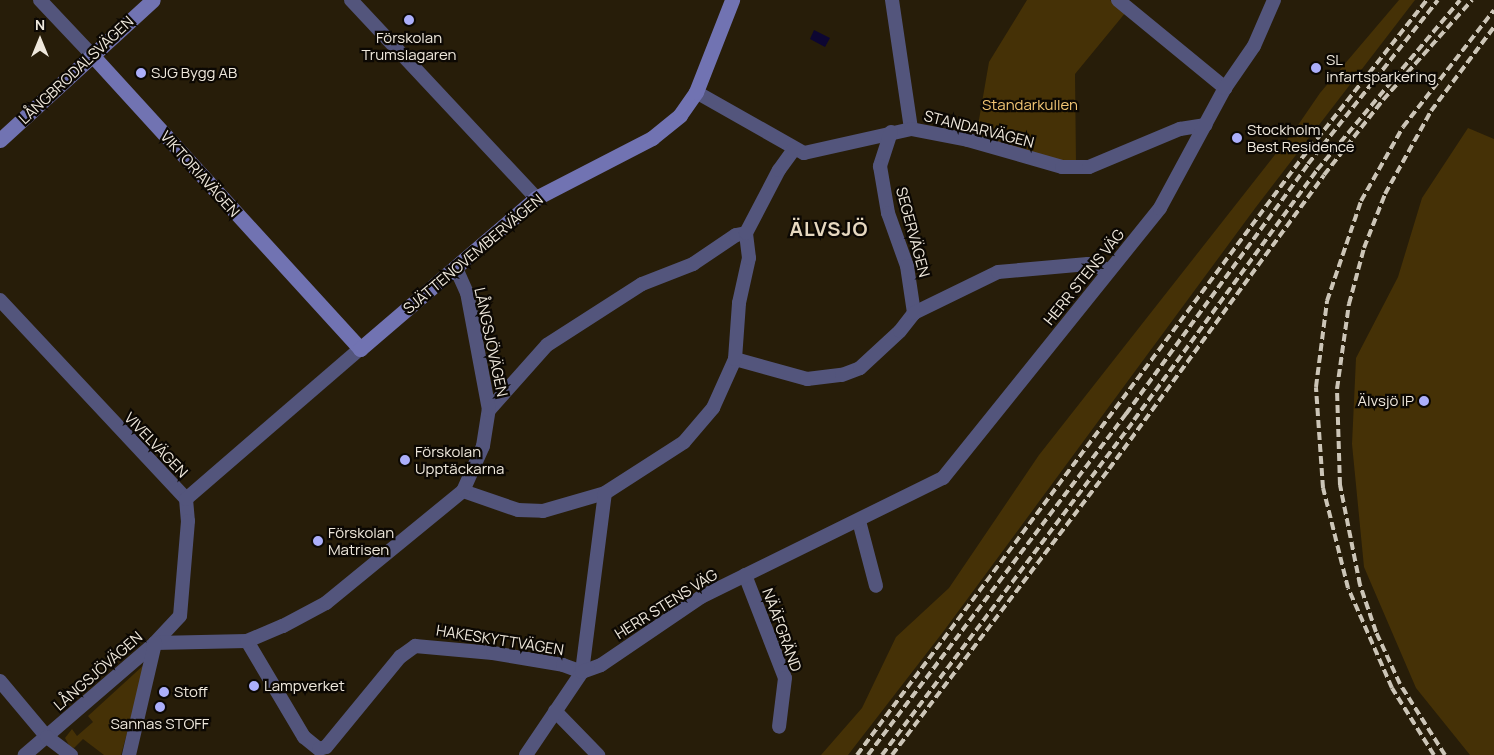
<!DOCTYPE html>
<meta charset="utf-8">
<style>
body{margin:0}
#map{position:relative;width:1494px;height:755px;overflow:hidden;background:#271d09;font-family:Manrope,sans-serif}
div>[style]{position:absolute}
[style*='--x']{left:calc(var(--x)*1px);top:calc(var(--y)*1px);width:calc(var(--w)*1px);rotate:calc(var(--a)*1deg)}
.green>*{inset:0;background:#453106}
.water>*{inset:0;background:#0d0632}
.street>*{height:14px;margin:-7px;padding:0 7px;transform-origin:7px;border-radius:7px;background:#53557c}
.secondary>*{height:15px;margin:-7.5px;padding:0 7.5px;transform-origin:7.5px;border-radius:7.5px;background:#7173b2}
.rail>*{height:4px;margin-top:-2px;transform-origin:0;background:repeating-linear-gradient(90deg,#ccc5b7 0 8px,transparent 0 12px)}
.dots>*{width:14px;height:14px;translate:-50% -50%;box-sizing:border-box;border:2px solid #0c0803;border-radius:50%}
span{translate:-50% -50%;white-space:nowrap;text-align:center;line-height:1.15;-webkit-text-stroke:4.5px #0c0803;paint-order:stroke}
.poi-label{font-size:15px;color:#efe8dc}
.left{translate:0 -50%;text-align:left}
.right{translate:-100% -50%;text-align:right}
.street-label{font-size:15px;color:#efe8dc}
.park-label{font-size:15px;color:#f2c574}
.district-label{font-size:20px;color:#e6d8c0;font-weight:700;letter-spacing:1px}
.north{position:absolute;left:15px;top:15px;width:50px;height:50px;-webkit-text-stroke:4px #0c0803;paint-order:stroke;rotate:0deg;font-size:14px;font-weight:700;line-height:20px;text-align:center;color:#efe8dc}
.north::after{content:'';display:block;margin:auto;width:18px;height:22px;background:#efe8dc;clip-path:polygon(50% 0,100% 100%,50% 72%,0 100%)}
</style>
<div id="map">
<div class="green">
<div style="clip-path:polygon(1027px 0,1110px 0,1126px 12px,1075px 74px,1076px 162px,1058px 163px,976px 137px,989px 62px)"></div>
<div style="clip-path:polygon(1399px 0,1415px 0,1256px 207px,943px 632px,848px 755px,821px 755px,862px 708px,896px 637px,949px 588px,1039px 455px,1296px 128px,1320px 93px)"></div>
<div style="clip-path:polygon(1468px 128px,1494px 139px,1494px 755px,1470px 755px,1416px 688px,1364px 567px,1352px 444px,1356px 358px,1398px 277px,1422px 198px)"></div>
<div style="clip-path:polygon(146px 663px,121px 755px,104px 755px,83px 739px,74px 748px,70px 747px,65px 738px,72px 729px,77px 736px,93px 722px,88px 716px)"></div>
</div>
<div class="water">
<div style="clip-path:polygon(814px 30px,830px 38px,825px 47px,810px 39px)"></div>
</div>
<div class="street">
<div style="--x:40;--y:0;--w:76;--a:46.6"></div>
<div style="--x:351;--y:0;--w:271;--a:46.9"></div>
<div style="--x:892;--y:0;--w:130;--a:81.6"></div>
<div style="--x:1118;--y:0;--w:139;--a:39.4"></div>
<div style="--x:696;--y:92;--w:124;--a:29.5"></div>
<div style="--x:804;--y:153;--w:110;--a:-12.6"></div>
<div style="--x:911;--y:129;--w:58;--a:10.9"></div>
<div style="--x:968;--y:140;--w:98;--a:16"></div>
<div style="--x:1062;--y:167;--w:27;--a:0"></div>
<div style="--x:1089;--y:167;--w:99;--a:-22.7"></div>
<div style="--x:1180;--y:129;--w:26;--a:-9"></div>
<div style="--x:891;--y:132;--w:36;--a:108"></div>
<div style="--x:880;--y:166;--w:48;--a:80.3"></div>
<div style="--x:888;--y:213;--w:56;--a:70.3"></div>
<div style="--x:907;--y:266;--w:48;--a:81.5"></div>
<div style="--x:0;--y:300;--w:272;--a:46.9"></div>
<div style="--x:186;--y:499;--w:22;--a:85"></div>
<div style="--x:188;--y:521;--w:95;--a:94.8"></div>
<div style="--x:180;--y:616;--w:37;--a:133"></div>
<div style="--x:155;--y:643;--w:172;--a:139.3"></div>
<div style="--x:735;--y:359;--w:75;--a:15.5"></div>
<div style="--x:807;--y:379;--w:35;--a:-7"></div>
<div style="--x:842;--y:375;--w:19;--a:-21"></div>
<div style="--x:860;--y:368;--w:54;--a:-42.8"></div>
<div style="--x:900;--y:331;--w:23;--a:-52"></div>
<div style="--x:914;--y:313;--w:93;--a:-26"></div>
<div style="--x:998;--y:272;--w:90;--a:-5.1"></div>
<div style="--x:1088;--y:264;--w:22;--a:16"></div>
<div style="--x:489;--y:410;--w:87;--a:-48.3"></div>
<div style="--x:547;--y:345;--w:113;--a:-32.7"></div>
<div style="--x:642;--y:284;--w:55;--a:-21.4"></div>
<div style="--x:693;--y:264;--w:52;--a:-34"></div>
<div style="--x:736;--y:235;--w:10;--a:-11"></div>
<div style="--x:463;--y:491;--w:58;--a:19.1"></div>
<div style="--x:518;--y:510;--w:25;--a:2"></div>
<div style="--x:543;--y:511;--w:65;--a:-16.2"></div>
<div style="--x:605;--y:493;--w:94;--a:-32.8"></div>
<div style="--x:684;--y:442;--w:45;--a:-49.5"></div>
<div style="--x:713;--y:408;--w:54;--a:-65.8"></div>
<div style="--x:735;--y:359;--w:56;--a:-85.9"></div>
<div style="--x:739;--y:303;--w:46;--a:-77.5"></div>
<div style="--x:749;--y:258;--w:25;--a:-97"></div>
<div style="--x:746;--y:233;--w:71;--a:-62.4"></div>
<div style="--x:779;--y:170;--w:26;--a:-54"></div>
<div style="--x:186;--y:499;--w:230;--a:-40.8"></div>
<div style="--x:859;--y:521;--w:67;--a:75.3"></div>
<div style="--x:745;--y:575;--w:110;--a:68.8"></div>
<div style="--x:785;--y:678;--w:49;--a:97"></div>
<div style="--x:247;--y:641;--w:112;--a:59.3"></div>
<div style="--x:304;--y:737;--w:19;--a:39"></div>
<div style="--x:319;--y:749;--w:7;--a:-16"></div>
<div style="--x:326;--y:747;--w:117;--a:-50.6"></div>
<div style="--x:400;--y:657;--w:19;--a:-36"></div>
<div style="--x:415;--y:646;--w:78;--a:5.1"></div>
<div style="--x:493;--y:653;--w:71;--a:9.7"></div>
<div style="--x:563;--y:665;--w:20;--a:20"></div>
<div style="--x:582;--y:672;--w:180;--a:-82.7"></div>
<div style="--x:155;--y:643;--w:92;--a:-1.2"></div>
<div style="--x:247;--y:641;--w:39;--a:-23"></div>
<div style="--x:283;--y:626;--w:49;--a:-28.1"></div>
<div style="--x:326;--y:603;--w:177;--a:-39.3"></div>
<div style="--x:463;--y:491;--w:49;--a:-66"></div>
<div style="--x:483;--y:446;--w:36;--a:-81"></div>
<div style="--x:489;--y:410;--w:119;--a:-100.6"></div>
<div style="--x:467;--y:293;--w:27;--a:-114"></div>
<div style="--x:0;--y:681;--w:73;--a:50"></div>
<div style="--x:47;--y:737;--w:30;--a:37"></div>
<div style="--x:555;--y:711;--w:62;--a:45.7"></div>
<div style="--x:129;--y:755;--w:115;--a:-76.9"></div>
<div style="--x:526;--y:755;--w:100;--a:-56"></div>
<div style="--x:582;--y:672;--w:20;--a:-20"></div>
<div style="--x:601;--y:665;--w:121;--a:-34.2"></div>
<div style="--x:701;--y:597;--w:270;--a:-26.2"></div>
<div style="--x:943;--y:478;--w:346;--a:-51.2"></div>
<div style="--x:1160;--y:208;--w:136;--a:-61.6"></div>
<div style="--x:1225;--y:88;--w:51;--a:-55.4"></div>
<div style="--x:1254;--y:46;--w:50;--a:-66.5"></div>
</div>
<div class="secondary">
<div style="--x:92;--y:55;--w:398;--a:47.6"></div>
<div style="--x:360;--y:349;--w:232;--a:-40.6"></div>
<div style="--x:536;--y:198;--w:131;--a:-27.3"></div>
<div style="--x:652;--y:138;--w:36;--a:-39"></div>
<div style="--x:680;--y:115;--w:28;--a:-55"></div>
<div style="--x:696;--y:92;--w:99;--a:-68.6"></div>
<div style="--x:0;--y:140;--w:207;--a:-42.5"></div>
</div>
<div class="rail">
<div style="--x:857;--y:755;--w:745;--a:-53.3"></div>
<div style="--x:1302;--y:158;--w:201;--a:-51.7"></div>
<div style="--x:868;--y:755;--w:428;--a:-52.9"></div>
<div style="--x:1126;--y:414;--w:309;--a:-53.9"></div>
<div style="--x:1308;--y:164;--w:209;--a:-51.6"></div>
<div style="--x:882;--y:755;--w:419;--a:-53"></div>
<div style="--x:1134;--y:420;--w:310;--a:-53.8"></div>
<div style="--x:1317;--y:170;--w:222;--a:-49.9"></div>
<div style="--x:892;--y:755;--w:359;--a:-52.8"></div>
<div style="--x:1109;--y:469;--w:364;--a:-53.8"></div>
<div style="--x:1324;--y:175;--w:95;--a:-51.8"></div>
<div style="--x:1383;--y:100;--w:134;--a:-48.3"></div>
<div style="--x:1434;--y:755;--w:79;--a:-122.1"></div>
<div style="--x:1392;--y:688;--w:109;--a:-113.7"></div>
<div style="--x:1348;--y:588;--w:103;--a:-104"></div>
<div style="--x:1323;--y:488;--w:101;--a:-94"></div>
<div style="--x:1316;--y:387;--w:87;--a:-82.7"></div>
<div style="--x:1327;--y:301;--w:106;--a:-71.2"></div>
<div style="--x:1361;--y:201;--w:85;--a:-60.4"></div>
<div style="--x:1403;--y:127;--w:148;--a:-52.1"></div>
<div style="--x:1445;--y:755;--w:84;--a:-122.4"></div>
<div style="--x:1400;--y:684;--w:57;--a:-114.8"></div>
<div style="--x:1376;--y:632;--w:50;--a:-108.8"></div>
<div style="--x:1360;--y:585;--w:102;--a:-101.3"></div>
<div style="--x:1340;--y:485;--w:96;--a:-91.8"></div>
<div style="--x:1337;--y:389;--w:86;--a:-82"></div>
<div style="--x:1349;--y:304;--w:58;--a:-75"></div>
<div style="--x:1364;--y:248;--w:58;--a:-68.7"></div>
<div style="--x:1385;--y:194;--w:95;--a:-61"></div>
<div style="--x:1431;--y:111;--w:105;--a:-53.1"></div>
</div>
<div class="dots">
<div style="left:409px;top:20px;background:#acaffb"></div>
<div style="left:1316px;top:68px;background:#acaffb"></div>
<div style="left:141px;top:73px;background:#acaffb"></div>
<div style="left:1237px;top:138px;background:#acaffb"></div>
<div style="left:1424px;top:401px;background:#acaffb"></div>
<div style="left:405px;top:460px;background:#acaffb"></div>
<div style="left:318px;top:541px;background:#acaffb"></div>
<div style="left:254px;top:686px;background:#acaffb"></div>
<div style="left:164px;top:692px;background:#acaffb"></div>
<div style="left:160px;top:707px;background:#acaffb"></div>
</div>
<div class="poi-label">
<span style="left:409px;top:46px">Förskolan<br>Trumslagaren</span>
<span class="left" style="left:1326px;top:68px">SL<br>infartsparkering</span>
<span class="left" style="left:151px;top:73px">SJG Bygg AB</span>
<span class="left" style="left:1247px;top:138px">Stockholm<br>Best Residence</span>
<span class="right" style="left:1414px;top:401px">Älvsjö IP</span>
<span class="left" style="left:415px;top:460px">Förskolan<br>Upptäckarna</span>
<span class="left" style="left:328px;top:541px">Förskolan<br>Matrisen</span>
<span class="left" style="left:264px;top:686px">Lampverket</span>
<span class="left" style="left:174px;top:692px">Stoff</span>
<span style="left:160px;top:724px">Sannas STOFF</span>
</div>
<div class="street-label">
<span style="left:76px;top:70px;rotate:-43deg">LÅNGBRODALSVÄGEN</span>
<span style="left:979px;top:129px;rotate:14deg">STANDARVÄGEN</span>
<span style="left:200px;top:174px;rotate:48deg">VIKTORIAVÄGEN</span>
<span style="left:913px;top:232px;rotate:75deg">SEGERVÄGEN</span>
<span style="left:473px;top:254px;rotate:-40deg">SJÄTTENOVEMBERVÄGEN</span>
<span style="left:1084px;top:277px;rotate:-51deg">HERR STENS VÄG</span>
<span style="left:491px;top:342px;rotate:78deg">LÅNGSJÖVÄGEN</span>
<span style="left:156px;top:445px;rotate:46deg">VIVELVÄGEN</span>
<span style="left:666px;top:604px;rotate:-32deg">HERR STENS VÄG</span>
<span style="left:782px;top:630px;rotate:70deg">NÄÄFGRÄND</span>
<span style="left:500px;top:640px;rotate:9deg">HAKESKYTTVÄGEN</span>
<span style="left:98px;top:671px;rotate:-41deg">LÅNGSJÖVÄGEN</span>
</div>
<div class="park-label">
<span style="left:1030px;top:105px">Standarkullen</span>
</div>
<div class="district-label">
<span style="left:829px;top:228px">ÄLVSJÖ</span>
</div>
<div class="north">N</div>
</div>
